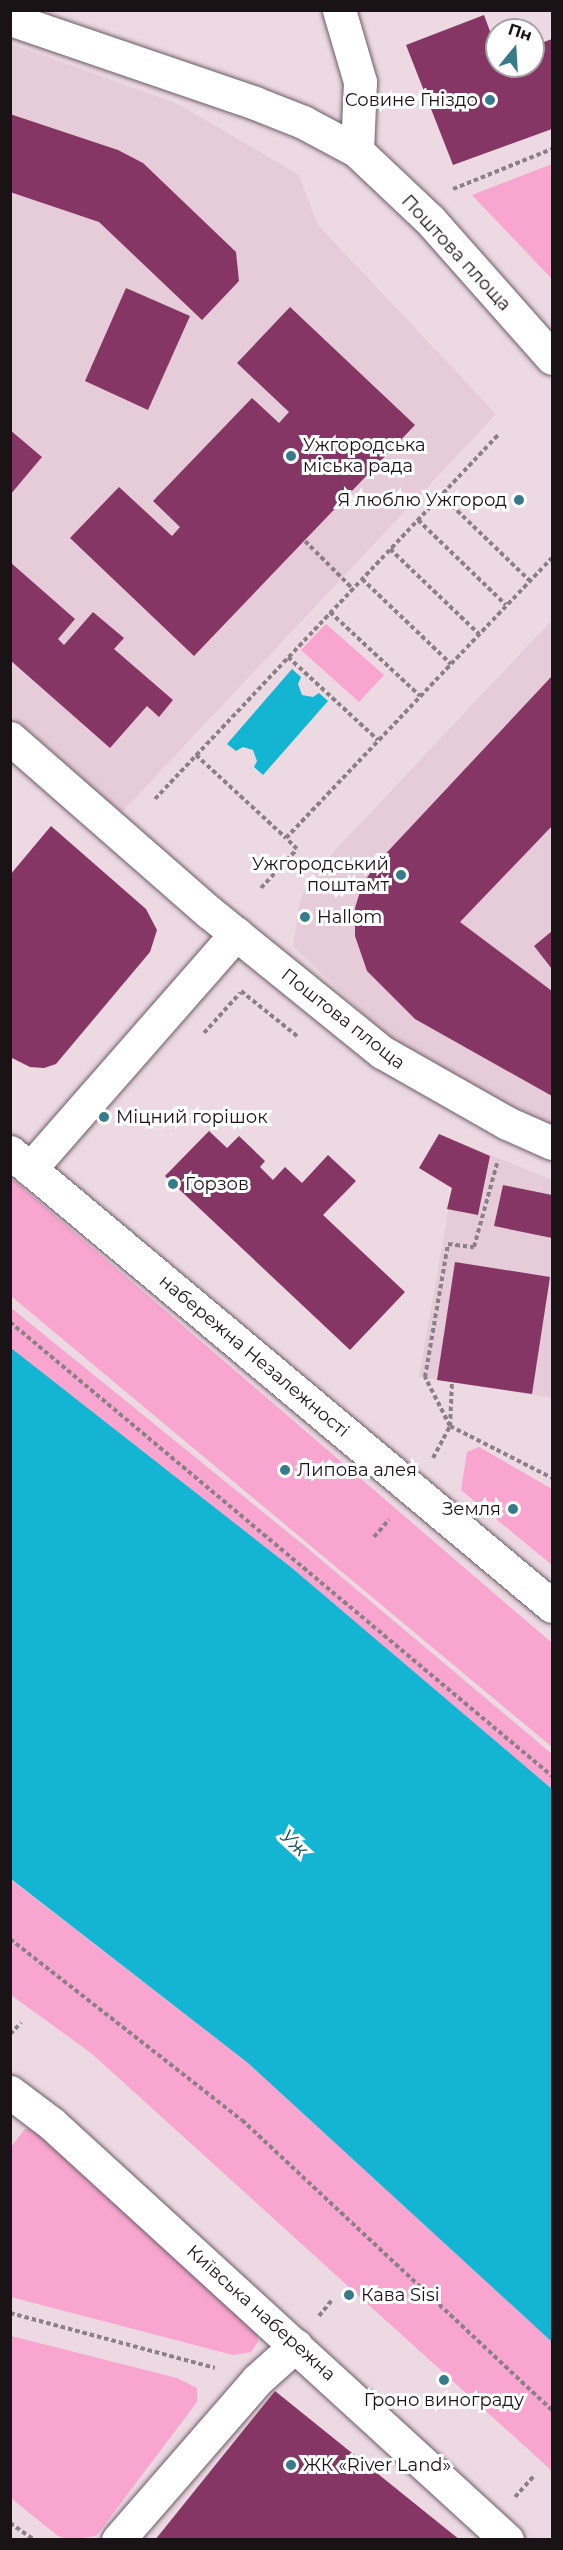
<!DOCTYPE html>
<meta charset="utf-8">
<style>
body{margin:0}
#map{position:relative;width:563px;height:2550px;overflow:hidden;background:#ecd9e2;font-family:Montserrat,sans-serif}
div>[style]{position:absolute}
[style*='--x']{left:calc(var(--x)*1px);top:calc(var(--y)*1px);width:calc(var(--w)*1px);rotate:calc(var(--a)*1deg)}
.built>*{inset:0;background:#e6cbd8}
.green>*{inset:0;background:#f8a5d0}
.water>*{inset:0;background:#14b5d2}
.building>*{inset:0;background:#863664}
.path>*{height:4px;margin-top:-2px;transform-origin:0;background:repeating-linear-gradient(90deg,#8c7f86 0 4.5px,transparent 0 7.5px)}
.roads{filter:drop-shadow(0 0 2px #6c5c64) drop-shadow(0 0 2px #6c5c64)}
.street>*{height:33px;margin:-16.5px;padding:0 16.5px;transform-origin:16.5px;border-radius:16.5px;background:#fff}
.dots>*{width:16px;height:16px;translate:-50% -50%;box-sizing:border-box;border:3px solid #fff;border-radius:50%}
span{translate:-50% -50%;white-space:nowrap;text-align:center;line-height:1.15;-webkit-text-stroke:6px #fff;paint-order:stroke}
.poi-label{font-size:18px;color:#191316}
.right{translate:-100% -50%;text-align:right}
.left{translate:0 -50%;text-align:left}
.street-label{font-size:18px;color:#191316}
.water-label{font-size:20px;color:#104c58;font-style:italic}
.frame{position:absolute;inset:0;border:12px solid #191316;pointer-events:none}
.north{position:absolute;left:485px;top:18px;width:60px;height:60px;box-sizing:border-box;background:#fff;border:2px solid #a3a1a2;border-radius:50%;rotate:18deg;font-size:16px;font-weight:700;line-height:24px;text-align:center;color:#191316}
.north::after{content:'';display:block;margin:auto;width:21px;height:27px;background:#377b8a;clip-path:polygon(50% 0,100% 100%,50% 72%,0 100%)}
</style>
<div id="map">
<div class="built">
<div style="clip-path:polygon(11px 44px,178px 104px,299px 175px,317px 224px,496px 414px,121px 813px,11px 715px)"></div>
<div style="clip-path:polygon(552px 620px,552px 1123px,507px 1104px,385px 1034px,293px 946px,300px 901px,310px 877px)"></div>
<div style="clip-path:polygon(439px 1134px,552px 1180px,552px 1398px,419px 1377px,452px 1189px,419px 1168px)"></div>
</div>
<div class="green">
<div style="clip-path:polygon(552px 164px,552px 279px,472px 195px)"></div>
<div style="clip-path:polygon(326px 624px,384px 675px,359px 702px,301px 650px)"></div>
<div style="clip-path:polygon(10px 1177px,552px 1643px,552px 1747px,11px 1296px)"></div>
<div style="clip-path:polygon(10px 1307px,306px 1547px,552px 1754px,552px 1789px,292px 1568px,11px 1348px)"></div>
<div style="clip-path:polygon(479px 1447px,552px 1489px,552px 1565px,461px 1490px,467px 1452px)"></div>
<div style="clip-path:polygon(10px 1879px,248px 2063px,552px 2342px,552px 2471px,91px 2053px,11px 1995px)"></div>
<div style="clip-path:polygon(39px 2128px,257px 2329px,258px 2342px,251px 2352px,233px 2355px,11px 2297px,11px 2147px,25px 2129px)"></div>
<div style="clip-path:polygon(11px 2336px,177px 2378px,197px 2388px,197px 2402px,96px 2536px,69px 2540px,58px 2536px,11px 2498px)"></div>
</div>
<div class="water">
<div style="clip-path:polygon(292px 669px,301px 677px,298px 684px,302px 695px,313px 697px,319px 693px,328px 701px,263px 775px,254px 767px,257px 761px,253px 750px,243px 747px,236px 751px,227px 744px)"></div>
<div style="clip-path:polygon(11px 1348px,292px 1568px,552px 1789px,552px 2342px,248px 2063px,11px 1879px)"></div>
</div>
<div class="building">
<div style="clip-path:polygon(484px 15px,497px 50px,497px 66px,533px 66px,533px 46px,552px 39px,552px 129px,453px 165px,406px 45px)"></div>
<div style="clip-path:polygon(10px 114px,118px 150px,143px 163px,236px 252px,239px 281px,202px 320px,99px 222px,10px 192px)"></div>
<div style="clip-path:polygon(126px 288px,190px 316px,148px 410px,85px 381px)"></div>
<div style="clip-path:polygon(290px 307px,415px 425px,194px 656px,70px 538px,119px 487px,172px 536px,180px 527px,153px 501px,252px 398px,279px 423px,289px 412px,237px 363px)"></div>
<div style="clip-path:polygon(10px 430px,42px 457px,10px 495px)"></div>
<div style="clip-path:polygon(10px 562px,75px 619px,58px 639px,64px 645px,93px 612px,124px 638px,114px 649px,173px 700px,159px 717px,147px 706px,110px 748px,10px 660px)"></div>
<div style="clip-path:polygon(552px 676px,552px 826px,460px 922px,552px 991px,552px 1096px,415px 1019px,367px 971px,355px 936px,355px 908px,362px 885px,377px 863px)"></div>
<div style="clip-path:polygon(51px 826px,146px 909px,157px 930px,150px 952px,56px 1064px,44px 1068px,30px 1067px,10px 1057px,10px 875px)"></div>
<div style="clip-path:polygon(552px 931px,552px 969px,534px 946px)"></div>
<div style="clip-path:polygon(209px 1131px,227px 1148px,239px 1136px,265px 1161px,260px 1167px,273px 1180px,285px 1167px,302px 1183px,328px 1155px,356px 1181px,323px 1215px,405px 1292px,350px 1350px,165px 1176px)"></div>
<div style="clip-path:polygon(439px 1134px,490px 1156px,478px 1215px,447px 1209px,452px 1188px,419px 1168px)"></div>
<div style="clip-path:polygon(503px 1185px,552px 1195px,552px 1238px,494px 1226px)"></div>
<div style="clip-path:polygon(455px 1262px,550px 1277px,532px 1394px,437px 1380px)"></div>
<div style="clip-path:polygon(275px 2391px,460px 2540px,155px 2540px)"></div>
</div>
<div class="path">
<div style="--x:453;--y:189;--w:107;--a:-22"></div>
<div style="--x:441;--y:495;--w:124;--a:44"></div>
<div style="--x:418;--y:520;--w:122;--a:44"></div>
<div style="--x:305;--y:541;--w:68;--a:45"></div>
<div style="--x:390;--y:549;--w:123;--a:43.7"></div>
<div style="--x:362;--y:579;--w:123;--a:43.7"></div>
<div style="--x:330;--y:612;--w:123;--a:43"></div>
<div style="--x:288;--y:657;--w:122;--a:42.7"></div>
<div style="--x:196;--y:755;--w:122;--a:42.7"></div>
<div style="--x:155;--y:799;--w:502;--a:-46.7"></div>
<div style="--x:261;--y:888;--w:53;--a:-47.3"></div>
<div style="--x:297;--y:849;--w:16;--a:-135"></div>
<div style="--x:286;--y:838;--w:386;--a:-46.5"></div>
<div style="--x:241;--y:991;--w:72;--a:38.8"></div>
<div style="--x:204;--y:1033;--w:54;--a:-48"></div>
<div style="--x:10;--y:1322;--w:707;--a:39.95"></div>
<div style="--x:450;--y:1426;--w:55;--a:-117"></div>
<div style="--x:425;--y:1377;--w:135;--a:-80.2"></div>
<div style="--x:448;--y:1244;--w:26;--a:7"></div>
<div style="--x:474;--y:1247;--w:90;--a:-74.6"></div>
<div style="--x:450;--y:1426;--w:44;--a:-87.4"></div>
<div style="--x:433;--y:1458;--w:36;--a:-62"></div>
<div style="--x:450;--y:1426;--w:114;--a:27"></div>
<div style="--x:374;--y:1537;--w:23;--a:-49"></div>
<div style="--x:10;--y:1939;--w:294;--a:38"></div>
<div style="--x:242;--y:2120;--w:424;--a:43.1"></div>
<div style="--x:10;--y:2034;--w:16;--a:-45"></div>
<div style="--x:10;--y:2313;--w:212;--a:15"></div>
<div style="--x:319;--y:2316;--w:21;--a:-51"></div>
<div style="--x:515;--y:2497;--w:30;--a:-48"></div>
<div style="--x:10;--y:2523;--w:29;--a:35"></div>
</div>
<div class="roads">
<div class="street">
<div style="--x:339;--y:10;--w:75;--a:73.7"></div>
<div style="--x:360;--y:82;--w:69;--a:92.5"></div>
<div style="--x:10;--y:19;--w:259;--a:18.9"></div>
<div style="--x:255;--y:103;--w:52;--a:21.6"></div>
<div style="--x:303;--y:122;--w:61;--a:28.2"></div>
<div style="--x:357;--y:151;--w:100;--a:43.4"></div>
<div style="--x:430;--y:220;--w:184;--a:48.5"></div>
<div style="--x:10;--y:738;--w:264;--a:41.2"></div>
<div style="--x:209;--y:912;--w:223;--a:39"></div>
<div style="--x:382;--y:1052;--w:144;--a:29.6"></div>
<div style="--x:507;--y:1123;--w:49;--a:24"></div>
<div style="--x:10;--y:1152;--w:707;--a:39.95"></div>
<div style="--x:30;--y:1169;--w:313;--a:-48.8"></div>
<div style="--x:10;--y:2092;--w:51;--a:37.1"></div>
<div style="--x:51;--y:2123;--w:618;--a:42.44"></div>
<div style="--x:118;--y:2540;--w:212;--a:-49"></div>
<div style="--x:257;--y:2380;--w:52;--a:-41.9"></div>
</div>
</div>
<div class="dots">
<div style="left:490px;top:100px;background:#377b8a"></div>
<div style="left:291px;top:456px;background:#377b8a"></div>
<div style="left:519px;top:500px;background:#377b8a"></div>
<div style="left:401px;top:875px;background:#377b8a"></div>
<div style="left:305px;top:917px;background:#377b8a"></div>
<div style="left:104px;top:1117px;background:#377b8a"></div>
<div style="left:173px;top:1184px;background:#377b8a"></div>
<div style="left:285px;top:1470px;background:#377b8a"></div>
<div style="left:513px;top:1509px;background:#377b8a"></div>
<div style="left:349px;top:2295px;background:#377b8a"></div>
<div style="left:444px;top:2380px;background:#377b8a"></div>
<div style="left:291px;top:2465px;background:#377b8a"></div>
</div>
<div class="poi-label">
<span class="right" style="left:478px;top:100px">Совине Гніздо</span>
<span class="left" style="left:303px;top:456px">Ужгородська<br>міська рада</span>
<span class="right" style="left:507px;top:500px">Я люблю Ужгород</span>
<span class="right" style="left:389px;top:875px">Ужгородський<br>поштамт</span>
<span class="left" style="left:317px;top:917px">Hallom</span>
<span class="left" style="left:116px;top:1117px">Міцний горішок</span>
<span class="left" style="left:185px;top:1184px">Горзов</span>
<span class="left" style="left:297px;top:1470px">Липова алея</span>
<span class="right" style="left:501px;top:1509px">Земля</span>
<span class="left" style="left:361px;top:2295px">Кава Sisi</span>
<span style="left:444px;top:2400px">Гроно винограду</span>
<span class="left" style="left:303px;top:2465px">ЖК «River Land»</span>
</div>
<div class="street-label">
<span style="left:456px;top:253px;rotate:47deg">Поштова площа</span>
<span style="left:343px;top:1019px;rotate:38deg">Поштова площа</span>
<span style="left:254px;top:1356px;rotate:40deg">набережна Незалежності</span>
<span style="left:261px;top:2313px;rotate:42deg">Київська набережна</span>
</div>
<div class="water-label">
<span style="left:294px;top:1843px;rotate:43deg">Уж</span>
</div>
<div class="frame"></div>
<div class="north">Пн</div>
</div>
